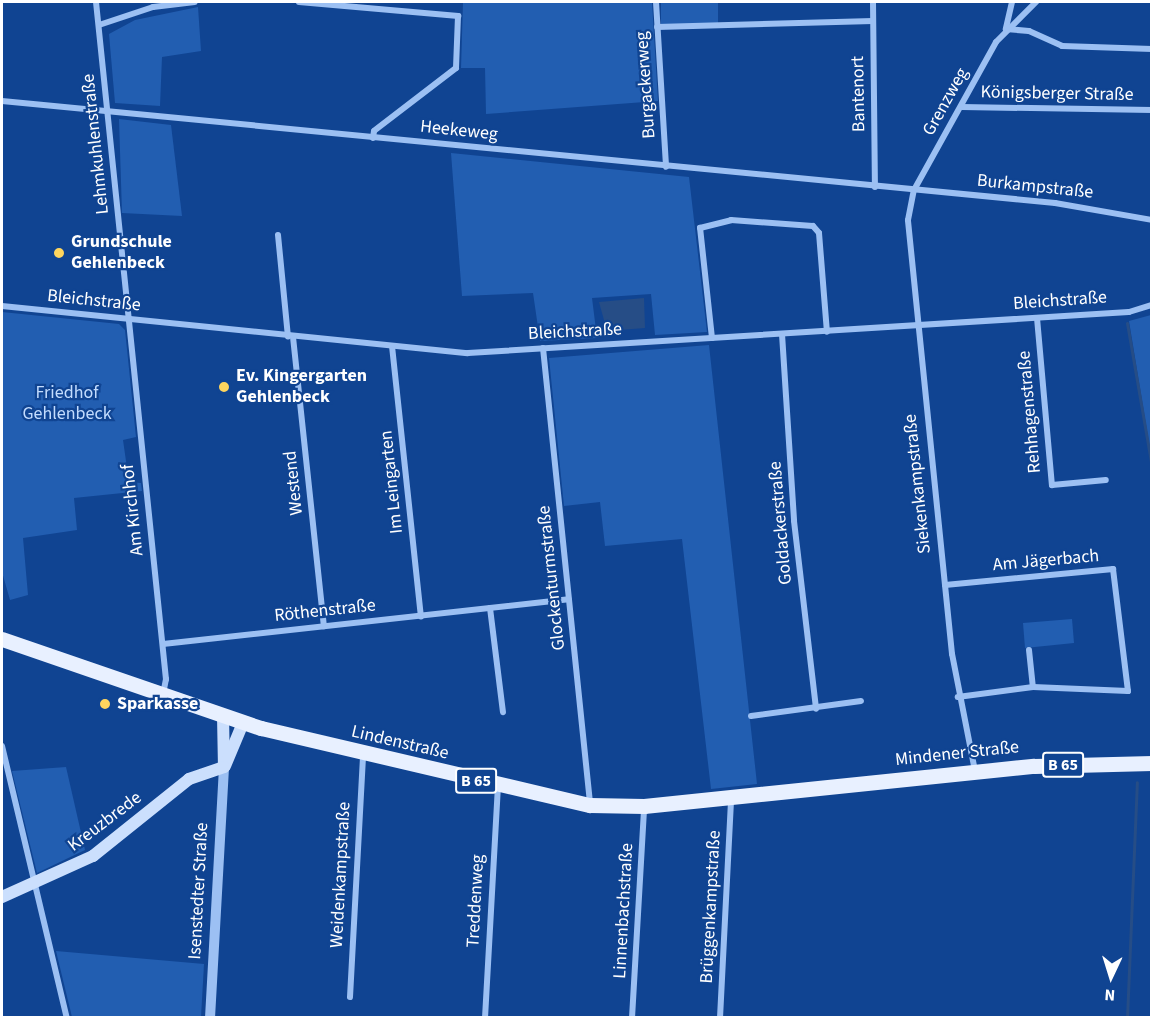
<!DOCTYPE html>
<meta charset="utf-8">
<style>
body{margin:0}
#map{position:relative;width:1153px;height:1019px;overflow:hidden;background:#104492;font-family:"Source Sans 3",sans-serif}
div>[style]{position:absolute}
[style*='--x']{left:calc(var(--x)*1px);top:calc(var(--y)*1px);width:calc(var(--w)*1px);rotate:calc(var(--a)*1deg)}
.green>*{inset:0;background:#225eb1}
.water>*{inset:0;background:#264d86}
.stream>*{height:3px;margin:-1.5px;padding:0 1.5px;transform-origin:1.5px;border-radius:1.5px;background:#264d86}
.minor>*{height:6px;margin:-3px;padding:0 3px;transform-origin:3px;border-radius:3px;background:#9cc0f3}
.tertiary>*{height:10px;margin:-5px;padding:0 5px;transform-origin:5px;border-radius:5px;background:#9cc0f3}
.secondary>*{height:12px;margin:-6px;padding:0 6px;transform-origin:6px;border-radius:6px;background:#cbdffd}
.primary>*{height:15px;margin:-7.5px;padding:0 7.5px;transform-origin:7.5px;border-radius:7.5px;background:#e8f0ff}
.dots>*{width:16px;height:16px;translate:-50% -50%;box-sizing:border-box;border:3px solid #104492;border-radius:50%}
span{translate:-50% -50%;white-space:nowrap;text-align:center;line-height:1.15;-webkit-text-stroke:4.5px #104492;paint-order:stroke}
.shield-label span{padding:2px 4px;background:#104492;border:2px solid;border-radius:4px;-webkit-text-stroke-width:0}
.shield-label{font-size:16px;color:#fff;font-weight:700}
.street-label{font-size:18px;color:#fff}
.poi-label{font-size:18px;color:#fff;font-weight:700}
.left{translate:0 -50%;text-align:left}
.park-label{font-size:18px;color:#c3dcfe}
.frame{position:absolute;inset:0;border:3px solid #fff;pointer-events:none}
.north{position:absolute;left:1081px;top:947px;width:60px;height:60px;-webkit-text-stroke:4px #104492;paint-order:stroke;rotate:184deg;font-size:16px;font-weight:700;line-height:24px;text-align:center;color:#fff}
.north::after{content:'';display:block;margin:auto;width:21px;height:27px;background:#fff;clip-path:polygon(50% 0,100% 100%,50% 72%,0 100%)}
</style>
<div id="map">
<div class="green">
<div style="clip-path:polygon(463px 2px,652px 2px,658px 101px,486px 114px,485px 68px,461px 68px)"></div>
<div style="clip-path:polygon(661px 2px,718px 2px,718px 23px,661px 25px)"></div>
<div style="clip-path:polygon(198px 7px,201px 51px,162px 57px,160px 106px,115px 103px,109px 34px,135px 20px)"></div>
<div style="clip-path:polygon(119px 119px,171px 125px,182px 216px,122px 213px)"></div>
<div style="clip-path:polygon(451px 153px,689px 177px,707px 332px,655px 335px,651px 294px,592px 298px,597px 338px,540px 341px,533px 293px,462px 296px)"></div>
<div style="clip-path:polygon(2px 312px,119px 324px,125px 330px,136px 437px,123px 440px,129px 482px,141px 483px,142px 491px,74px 498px,77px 530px,23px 538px,28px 595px,10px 600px,2px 572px)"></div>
<div style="clip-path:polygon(1151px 315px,1152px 315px,1151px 455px,1129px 321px)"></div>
<div style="clip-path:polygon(709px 345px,757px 784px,711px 789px,682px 539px,605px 546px,600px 502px,564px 506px,549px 358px)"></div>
<div style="clip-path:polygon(1072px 619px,1074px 643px,1025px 648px,1023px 623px)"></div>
<div style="clip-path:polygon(66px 767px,85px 850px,37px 873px,12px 771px)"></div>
<div style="clip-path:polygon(56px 951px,204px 964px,201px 1017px,72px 1017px)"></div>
</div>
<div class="water">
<div style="clip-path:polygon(644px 298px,645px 328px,607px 331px,599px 302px)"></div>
</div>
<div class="stream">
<div style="--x:1127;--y:323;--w:146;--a:80.2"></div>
<div style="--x:1127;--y:1018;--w:236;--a:-87.6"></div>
</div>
<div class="minor">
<div style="--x:96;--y:2;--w:681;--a:84.1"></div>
<div style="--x:166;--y:679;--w:16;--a:101"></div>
<div style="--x:299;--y:2;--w:160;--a:5"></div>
<div style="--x:458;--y:16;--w:52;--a:92.2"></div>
<div style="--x:456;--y:68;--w:103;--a:142.5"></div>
<div style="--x:374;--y:131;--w:7;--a:98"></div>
<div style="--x:656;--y:2;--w:165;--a:86.5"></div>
<div style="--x:873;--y:2;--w:185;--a:89.4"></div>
<div style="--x:1012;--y:2;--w:28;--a:103"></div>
<div style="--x:1006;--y:29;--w:23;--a:5"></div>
<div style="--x:1029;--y:31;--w:36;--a:24"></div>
<div style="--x:1062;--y:46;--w:90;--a:1.9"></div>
<div style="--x:99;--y:25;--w:57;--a:-18.4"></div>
<div style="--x:153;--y:7;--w:42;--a:-6.8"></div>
<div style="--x:657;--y:27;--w:216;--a:-1.6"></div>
<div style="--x:2;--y:101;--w:1058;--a:5.53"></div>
<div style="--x:1055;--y:203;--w:98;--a:9.9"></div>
<div style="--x:962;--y:107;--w:190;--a:0.9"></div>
<div style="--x:278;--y:235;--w:102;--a:84.4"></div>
<div style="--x:2;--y:306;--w:468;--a:5.8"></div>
<div style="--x:468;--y:353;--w:662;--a:-3.55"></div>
<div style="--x:1129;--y:312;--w:24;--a:-17"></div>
<div style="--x:1037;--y:318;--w:168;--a:84.9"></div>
<div style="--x:1052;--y:485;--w:54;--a:-5.3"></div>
<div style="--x:782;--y:334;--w:187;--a:86.3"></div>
<div style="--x:794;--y:521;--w:189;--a:83.3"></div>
<div style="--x:293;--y:337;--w:291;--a:83.9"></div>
<div style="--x:712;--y:338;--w:111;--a:-96.2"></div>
<div style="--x:700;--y:228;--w:32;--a:-14"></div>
<div style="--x:731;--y:220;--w:82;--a:4.2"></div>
<div style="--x:813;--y:226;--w:9;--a:49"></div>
<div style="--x:819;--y:233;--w:99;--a:85.4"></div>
<div style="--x:392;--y:346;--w:272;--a:83.9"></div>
<div style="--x:543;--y:348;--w:458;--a:84.1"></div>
<div style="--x:945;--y:585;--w:169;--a:-5.4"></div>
<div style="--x:1113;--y:569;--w:123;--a:83"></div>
<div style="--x:1128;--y:691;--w:95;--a:-177.6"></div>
<div style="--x:1033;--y:687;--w:76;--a:172.4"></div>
<div style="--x:490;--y:608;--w:105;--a:82.9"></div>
<div style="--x:163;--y:644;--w:408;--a:-6.3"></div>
<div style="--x:1029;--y:650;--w:37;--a:84"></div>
<div style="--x:751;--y:716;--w:111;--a:-7.8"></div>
<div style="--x:2;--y:746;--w:280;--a:76.6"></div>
<div style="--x:975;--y:771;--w:119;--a:-101.1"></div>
<div style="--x:952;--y:654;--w:436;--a:-95.8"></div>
<div style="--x:908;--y:220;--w:31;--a:-79"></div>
<div style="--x:914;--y:190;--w:169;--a:-61"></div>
<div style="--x:996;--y:42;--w:57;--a:-45"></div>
<div style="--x:350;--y:997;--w:243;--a:-86.9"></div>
<div style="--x:485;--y:1018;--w:232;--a:-86.8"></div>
<div style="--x:632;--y:1018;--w:211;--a:-86.7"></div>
<div style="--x:720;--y:1018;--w:220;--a:-87.1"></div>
</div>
<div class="tertiary">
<div style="--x:210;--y:1018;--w:251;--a:-86.8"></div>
</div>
<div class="secondary">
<div style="--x:223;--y:716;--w:51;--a:88.9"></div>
<div style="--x:225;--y:766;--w:47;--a:-67.3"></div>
<div style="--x:2;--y:897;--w:100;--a:-24.3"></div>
<div style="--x:93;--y:856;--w:123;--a:-38.7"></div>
<div style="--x:189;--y:779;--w:37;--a:-19"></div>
</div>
<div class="primary">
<div style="--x:2;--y:639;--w:274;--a:19"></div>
<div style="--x:261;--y:728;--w:338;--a:13.2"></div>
<div style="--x:590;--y:805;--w:54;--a:1.1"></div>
<div style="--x:644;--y:806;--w:392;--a:-5.9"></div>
<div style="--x:1034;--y:766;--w:118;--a:-1.5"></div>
</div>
<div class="dots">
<div style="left:59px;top:253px;background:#ffd65e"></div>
<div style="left:224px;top:387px;background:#ffd65e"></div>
<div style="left:105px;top:704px;background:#ffd65e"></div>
</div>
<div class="shield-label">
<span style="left:1063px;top:765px">B 65</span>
<span style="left:476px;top:781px">B 65</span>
</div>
<div class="street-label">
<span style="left:646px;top:85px;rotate:-94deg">Burgackerweg</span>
<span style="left:859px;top:94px;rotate:-91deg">Bantenort</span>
<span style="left:1057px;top:94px;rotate:1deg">Königsberger Straße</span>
<span style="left:946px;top:102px;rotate:-61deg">Grenzweg</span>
<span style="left:459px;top:131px;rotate:6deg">Heekeweg</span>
<span style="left:96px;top:144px;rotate:-96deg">Lehmkuhlenstraße</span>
<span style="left:1035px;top:187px;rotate:6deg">Burkampstraße</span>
<span style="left:94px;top:301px;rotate:6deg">Bleichstraße</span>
<span style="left:1060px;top:301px;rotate:-4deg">Bleichstraße</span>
<span style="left:575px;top:332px;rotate:-3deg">Bleichstraße</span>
<span style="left:1030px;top:412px;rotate:-95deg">Rehhagenstraße</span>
<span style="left:392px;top:482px;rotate:-96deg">Im Leingarten</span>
<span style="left:294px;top:483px;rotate:-96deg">Westend</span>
<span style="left:918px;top:484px;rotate:-96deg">Siekenkampstraße</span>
<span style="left:133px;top:510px;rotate:-96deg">Am Kirchhof</span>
<span style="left:781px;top:523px;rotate:-95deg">Goldackerstraße</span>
<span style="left:1046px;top:561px;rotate:-5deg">Am Jägerbach</span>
<span style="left:552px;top:578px;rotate:-96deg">Glockenturmstraße</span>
<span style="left:325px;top:611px;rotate:-6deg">Röthenstraße</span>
<span style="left:400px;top:743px;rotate:13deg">Lindenstraße</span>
<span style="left:957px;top:754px;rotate:-6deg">Mindener Straße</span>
<span style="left:105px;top:822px;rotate:-37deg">Kreuzbrede</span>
<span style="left:341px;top:875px;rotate:-87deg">Weidenkampstraße</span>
<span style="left:199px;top:891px;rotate:-87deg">Isenstedter Straße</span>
<span style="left:476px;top:901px;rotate:-87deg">Treddenweg</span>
<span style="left:711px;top:907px;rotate:-87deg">Brüggenkampstraße</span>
<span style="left:624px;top:911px;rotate:-87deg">Linnenbachstraße</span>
</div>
<div class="poi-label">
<span class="left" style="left:71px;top:253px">Grundschule<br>Gehlenbeck</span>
<span class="left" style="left:236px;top:387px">Ev. Kingergarten<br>Gehlenbeck</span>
<span class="left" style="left:117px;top:704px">Sparkasse</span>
</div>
<div class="park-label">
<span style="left:67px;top:404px">Friedhof<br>Gehlenbeck</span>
</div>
<div class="frame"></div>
<div class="north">N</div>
</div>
